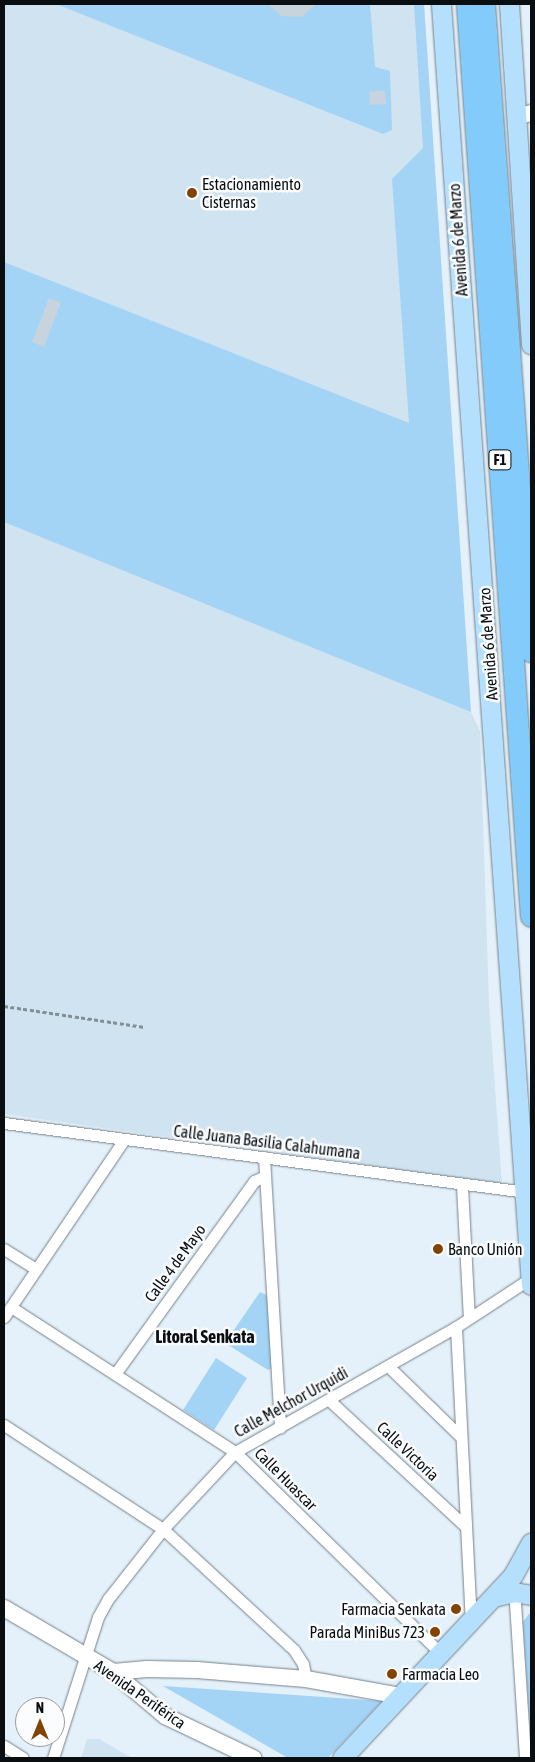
<!DOCTYPE html>
<meta charset="utf-8">
<style>
body{margin:0}
#map{position:relative;width:535px;height:1762px;overflow:hidden;background:#e4f1fa;font-family:"Asap Condensed",sans-serif}
div>[style]{position:absolute}
[style*='--x']{left:calc(var(--x)*1px);top:calc(var(--y)*1px);width:calc(var(--w)*1px);rotate:calc(var(--a)*1deg)}
.built>*{inset:0;background:#d0e3f0}
.green>*{inset:0;background:#a3d3f5}
.building>*{inset:0;background:#c8d4dd}
.path>*{height:2.5px;margin-top:-1.25px;transform-origin:0;background:repeating-linear-gradient(90deg,#848e94 0 4px,transparent 0 6.5px)}
.roads{filter:drop-shadow(0 0 1px #768189) drop-shadow(0 0 1px #768189)}
.street>*{height:11px;margin:-5.5px;padding:0 5.5px;transform-origin:5.5px;border-radius:5.5px;background:#fff}
.secondary>*{height:16px;margin:-8px;padding:0 8px;transform-origin:8px;border-radius:8px;background:#fff}
.primary>*{height:19px;margin:-9.5px;padding:0 9.5px;transform-origin:9.5px;border-radius:9.5px;background:#b5e0fd}
.highway>*{height:21px;margin:-10.5px;padding:0 10.5px;transform-origin:10.5px;border-radius:10.5px;background:#83cbfb}
.dots>*{width:14px;height:14px;translate:-50% -50%;box-sizing:border-box;border:2px solid #fafcfe;border-radius:50%}
span{translate:-50% -50%;white-space:nowrap;text-align:center;line-height:1.15;-webkit-text-stroke:5px #fafcfe;paint-order:stroke}
.shield-label span{padding:1px 4px;background:#fafcfe;border:1px solid;border-radius:4px;-webkit-text-stroke-width:0}
.shield-label{font-size:15px;color:#0a0e11;font-weight:700}
.poi-label{font-size:16px;color:#0a0e11}
.left{translate:0 -50%;text-align:left}
.right{translate:-100% -50%;text-align:right}
.street-label{font-size:16px;color:#0a0e11}
.neighbourhood-label{font-size:18px;color:#0a0e11;font-weight:700}
.frame{position:absolute;inset:0;border:5px solid #0a0e11;pointer-events:none}
.north{position:absolute;left:15px;top:1697px;width:50px;height:50px;box-sizing:border-box;background:#fafcfe;border:1px solid #9a9d9f;border-radius:50%;rotate:0deg;font-size:14px;font-weight:700;line-height:20px;text-align:center;color:#0a0e11}
.north::after{content:'';display:block;margin:auto;width:18px;height:22px;background:#814400;clip-path:polygon(50% 0,100% 100%,50% 72%,0 100%)}
</style>
<div id="map">
<div class="built">
<div style="clip-path:polygon(4px 4px,424px 4px,471px 712px,480px 731px,489px 1004px,502px 1184px,4px 1114px)"></div>
<div style="clip-path:polygon(87px 1739px,99px 1739px,132px 1758px,81px 1758px)"></div>
</div>
<div class="green">
<div style="clip-path:polygon(56px 4px,370px 4px,375px 67px,390px 71px,392px 130px,383px 134px)"></div>
<div style="clip-path:polygon(414px 4px,424px 4px,471px 712px,4px 522px,4px 262px,409px 423px,392px 179px,423px 148px)"></div>
<div style="clip-path:polygon(260px 1292px,271px 1297px,275px 1367px,268px 1370px,225px 1343px)"></div>
<div style="clip-path:polygon(216px 1358px,247px 1378px,214px 1430px,183px 1410px)"></div>
<div style="clip-path:polygon(531px 1611px,531px 1745px,523px 1622px)"></div>
<div style="clip-path:polygon(163px 1686px,382px 1701px,328px 1758px,288px 1758px)"></div>
</div>
<div class="building">
<div style="clip-path:polygon(268px 4px,316px 4px,302px 17px,281px 16px)"></div>
<div style="clip-path:polygon(385px 90px,386px 104px,370px 105px,369px 92px)"></div>
<div style="clip-path:polygon(49px 298px,61px 302px,44px 347px,32px 342px)"></div>
</div>
<div class="path">
<div style="--x:4;--y:1006;--w:142;--a:8.5"></div>
</div>
<div class="roads">
<div class="street">
<div style="--x:4;--y:1123;--w:527;--a:7.53"></div>
<div style="--x:264;--y:1157;--w:271;--a:86.6"></div>
<div style="--x:462;--y:1186;--w:132;--a:87"></div>
<div style="--x:4;--y:1249;--w:38;--a:32"></div>
<div style="--x:11;--y:1307;--w:267;--a:32.9"></div>
<div style="--x:235;--y:1452;--w:287;--a:44.4"></div>
<div style="--x:4;--y:1317;--w:212;--a:-55.9"></div>
<div style="--x:456;--y:1327;--w:292;--a:87.1"></div>
<div style="--x:388;--y:1366;--w:100;--a:44.2"></div>
<div style="--x:115;--y:1374;--w:238;--a:-54.2"></div>
<div style="--x:254;--y:1181;--w:12;--a:-24"></div>
<div style="--x:329;--y:1400;--w:185;--a:42.8"></div>
<div style="--x:4;--y:1425;--w:190;--a:33.2"></div>
<div style="--x:163;--y:1529;--w:178;--a:42.7"></div>
<div style="--x:294;--y:1650;--w:17;--a:57"></div>
<div style="--x:303;--y:1664;--w:15;--a:79"></div>
<div style="--x:514;--y:1587;--w:171;--a:86.3"></div>
<div style="--x:4;--y:1746;--w:22;--a:32"></div>
<div style="--x:53;--y:1758;--w:148;--a:-72.3"></div>
<div style="--x:98;--y:1617;--w:21;--a:-61"></div>
<div style="--x:108;--y:1599;--w:89;--a:-51.8"></div>
<div style="--x:163;--y:1529;--w:105;--a:-46.9"></div>
<div style="--x:235;--y:1452;--w:254;--a:-29.5"></div>
<div style="--x:456;--y:1327;--w:90;--a:-33.2"></div>
</div>
<div class="secondary">
<div style="--x:516;--y:117;--w:16;--a:-15"></div>
<div style="--x:4;--y:1608;--w:126;--a:30.4"></div>
<div style="--x:113;--y:1672;--w:68;--a:40.2"></div>
<div style="--x:165;--y:1716;--w:98;--a:25.5"></div>
<div style="--x:113;--y:1672;--w:34;--a:-5"></div>
<div style="--x:147;--y:1669;--w:50;--a:1.1"></div>
<div style="--x:197;--y:1670;--w:109;--a:4.7"></div>
<div style="--x:306;--y:1679;--w:97;--a:10.1"></div>
</div>
<div class="primary">
<div style="--x:441;--y:4;--w:1284;--a:85.98"></div>
<div style="--x:509;--y:4;--w:341;--a:86.3"></div>
<div style="--x:493;--y:1597;--w:22;--a:-13"></div>
<div style="--x:514;--y:1592;--w:17;--a:10"></div>
<div style="--x:342;--y:1758;--w:250;--a:-46.9"></div>
<div style="--x:513;--y:1575;--w:37;--a:-61"></div>
</div>
<div class="highway">
<div style="--x:467;--y:4;--w:914;--a:85.99"></div>
<div style="--x:484;--y:4;--w:649;--a:85.85"></div>
</div>
</div>
<div class="dots">
<div style="left:192px;top:193px;background:#814400"></div>
<div style="left:438px;top:1249px;background:#814400"></div>
<div style="left:456px;top:1609px;background:#814400"></div>
<div style="left:435px;top:1632px;background:#814400"></div>
<div style="left:392px;top:1674px;background:#814400"></div>
</div>
<div class="shield-label">
<span style="left:500px;top:460px">F1</span>
</div>
<div class="poi-label">
<span class="left" style="left:202px;top:193px">Estacionamiento<br>Cisternas</span>
<span class="left" style="left:448px;top:1249px">Banco Unión</span>
<span class="right" style="left:446px;top:1609px">Farmacia Senkata</span>
<span class="right" style="left:425px;top:1632px">Parada MiniBus 723</span>
<span class="left" style="left:402px;top:1674px">Farmacia Leo</span>
</div>
<div class="street-label">
<span style="left:458px;top:240px;rotate:-94deg">Avenida 6 de Marzo</span>
<span style="left:488px;top:644px;rotate:-94deg">Avenida 6 de Marzo</span>
<span style="left:267px;top:1142px;rotate:7deg">Calle Juana Basilia Calahumana</span>
<span style="left:175px;top:1263px;rotate:-54deg">Calle 4 de Mayo</span>
<span style="left:291px;top:1402px;rotate:-29deg">Calle Melchor Urquidi</span>
<span style="left:408px;top:1451px;rotate:43deg">Calle Victoria</span>
<span style="left:286px;top:1479px;rotate:45deg">Calle Huascar</span>
<span style="left:140px;top:1694px;rotate:35deg">Avenida Periférica</span>
</div>
<div class="neighbourhood-label">
<span style="left:205px;top:1337px">Litoral Senkata</span>
</div>
<div class="frame"></div>
<div class="north">N</div>
</div>
